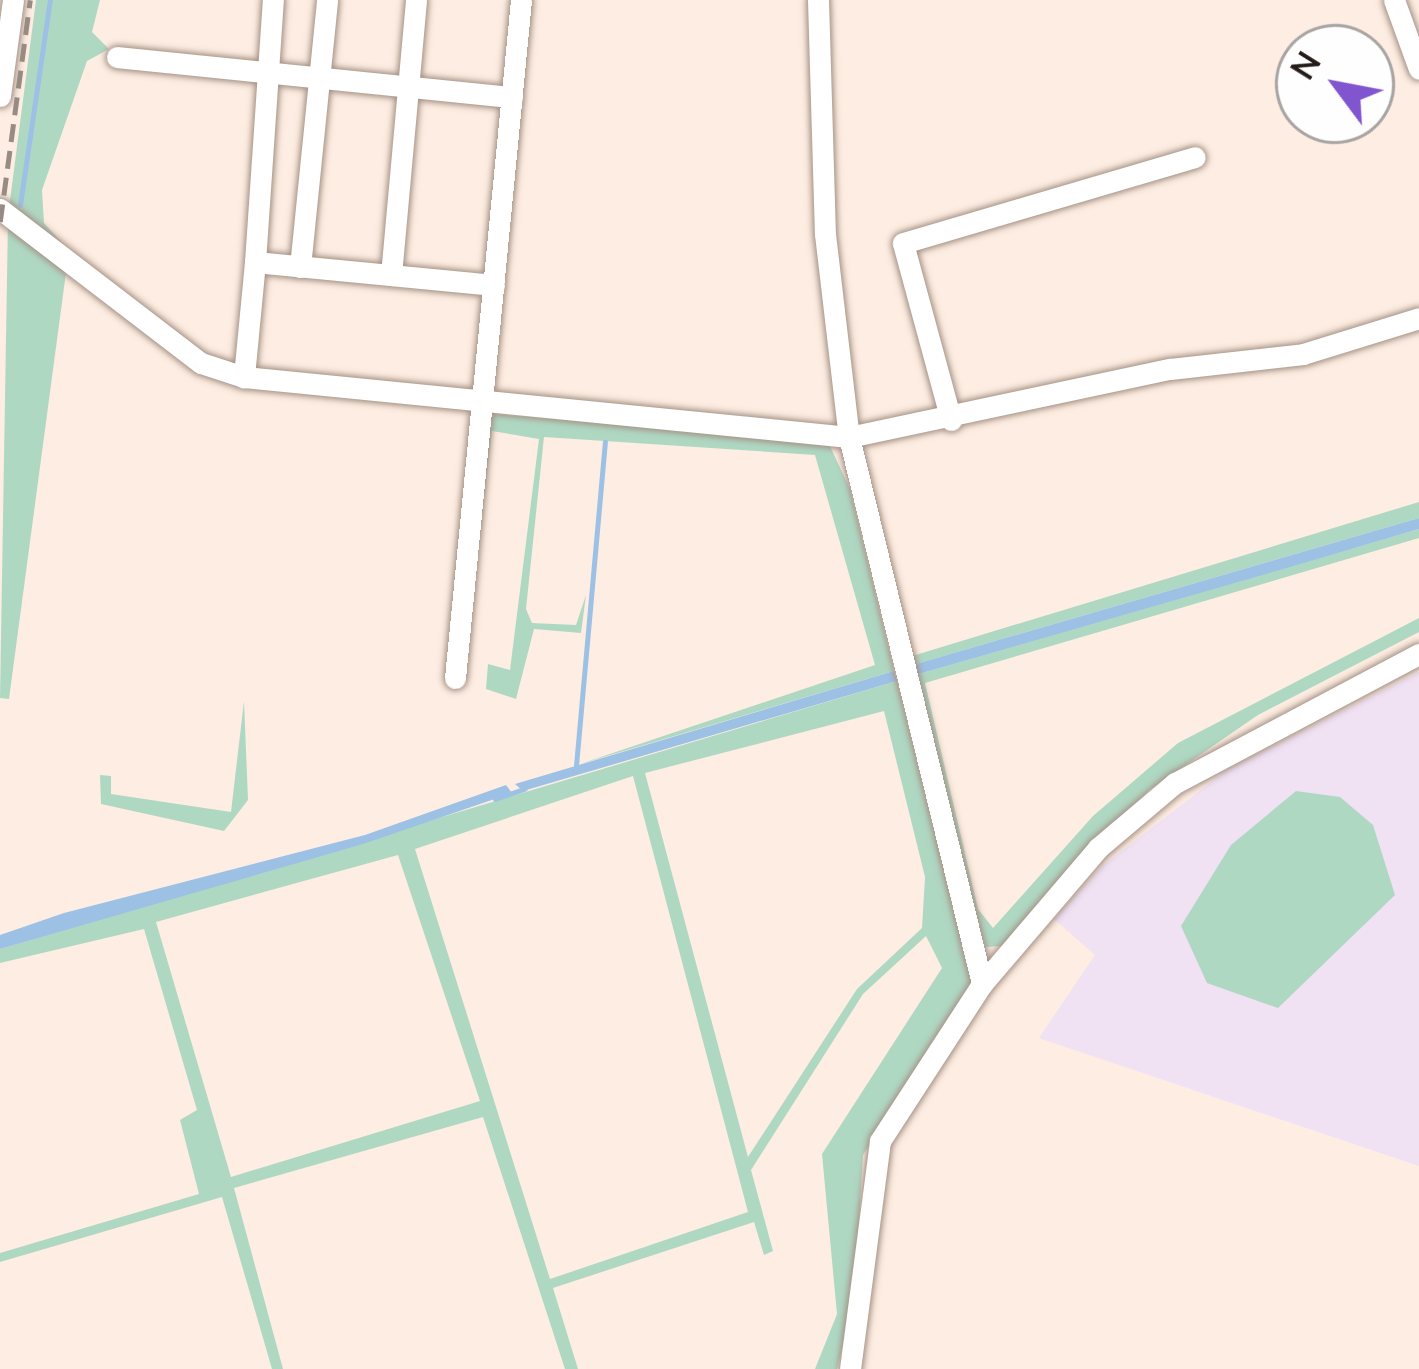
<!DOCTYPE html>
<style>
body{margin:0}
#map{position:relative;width:1419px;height:1369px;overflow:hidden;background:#feede2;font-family:"Nunito Sans",sans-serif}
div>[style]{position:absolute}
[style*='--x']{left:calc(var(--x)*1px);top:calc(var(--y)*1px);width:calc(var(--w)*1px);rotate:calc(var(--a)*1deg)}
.education>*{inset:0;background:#f0e1f3}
.green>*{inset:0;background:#afd8c3}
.water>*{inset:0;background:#9dc1e4}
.stream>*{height:4.5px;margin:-2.25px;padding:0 2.25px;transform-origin:2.25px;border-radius:2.25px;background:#9dc1e4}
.roads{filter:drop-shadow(0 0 3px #a59286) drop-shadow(0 0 3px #a59286)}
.minor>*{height:21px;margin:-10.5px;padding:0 10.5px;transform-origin:10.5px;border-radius:10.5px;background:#fff}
.rail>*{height:4.5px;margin-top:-2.25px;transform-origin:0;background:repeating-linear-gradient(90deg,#988b83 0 18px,transparent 0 27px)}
span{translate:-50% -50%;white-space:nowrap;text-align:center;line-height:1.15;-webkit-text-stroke:12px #fefefe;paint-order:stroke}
.north{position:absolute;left:1275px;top:24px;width:120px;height:120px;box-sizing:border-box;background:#fefefe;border:3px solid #a7a4a2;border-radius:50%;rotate:302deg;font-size:33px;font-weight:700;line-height:48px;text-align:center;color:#241c18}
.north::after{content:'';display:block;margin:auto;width:42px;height:54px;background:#8155cf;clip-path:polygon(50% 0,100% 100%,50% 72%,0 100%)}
</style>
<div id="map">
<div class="education">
<div style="clip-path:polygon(1419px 672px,1419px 1166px,1039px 1038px,1095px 955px,1054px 919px,1101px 867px,1228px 769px)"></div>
</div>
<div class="green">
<div style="clip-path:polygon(36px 0,49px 0,18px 213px,51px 0,100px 0,92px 32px,109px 49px,87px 61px,42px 190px,44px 223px,63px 244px,9px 208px)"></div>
<div style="clip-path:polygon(8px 219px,67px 265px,9px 699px,0 698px)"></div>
<div style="clip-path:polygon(494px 414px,828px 442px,850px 489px,894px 671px,580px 764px,875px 665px,815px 455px,544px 437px,526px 609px,532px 623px,576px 625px,586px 595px,581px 633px,534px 629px,516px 699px,486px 689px,488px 664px,510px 670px,539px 439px,492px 431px,470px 617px,486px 423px)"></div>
<div style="clip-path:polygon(1419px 502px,1419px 518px,909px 666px,909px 657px)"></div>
<div style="clip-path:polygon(1419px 529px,1419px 538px,925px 683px,978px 909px,993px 928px,1093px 816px,1178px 743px,1419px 618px,1419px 632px,1258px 715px,1149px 790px,1003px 946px,985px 947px,912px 676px)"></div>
<div style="clip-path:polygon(evenodd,897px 681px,972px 984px,863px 1155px,854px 1301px,837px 1369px,815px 1369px,837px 1314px,822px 1154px,942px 968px,926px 936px,863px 994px,751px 1170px,773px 1251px,764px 1255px,754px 1222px,553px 1288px,578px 1369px,565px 1369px,483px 1117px,234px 1188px,283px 1369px,272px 1369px,222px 1197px,0 1262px,0 1253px,199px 1194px,180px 1120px,197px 1110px,144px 929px,0 963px,0 949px,897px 681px,884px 711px,925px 877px,922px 928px,857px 989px,748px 1157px,645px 773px,884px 711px,897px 681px,633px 776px,748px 1212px,550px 1279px,415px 849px,633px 776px,897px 681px,398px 855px,480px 1101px,231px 1177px,156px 922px,398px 855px)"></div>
<div style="clip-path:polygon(244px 701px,248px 800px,224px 831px,101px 804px,100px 775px,111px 776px,111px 794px,231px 812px)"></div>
<div style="clip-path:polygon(1296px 791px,1340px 797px,1373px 825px,1395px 895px,1278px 1008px,1207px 983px,1181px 926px,1231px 845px)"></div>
</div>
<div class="water">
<div style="clip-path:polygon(1419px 518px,1419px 529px,1297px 565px,912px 676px,909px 666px)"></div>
<div style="clip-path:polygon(894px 671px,897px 681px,523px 791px,515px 784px)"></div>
<div style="clip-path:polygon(506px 785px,512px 793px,363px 844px,0 949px,0 935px,64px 913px,365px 835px)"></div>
</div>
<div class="stream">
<div style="--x:20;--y:205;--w:207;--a:-81.7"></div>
<div style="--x:576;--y:766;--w:325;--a:-84.9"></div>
<div style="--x:495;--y:799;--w:31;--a:-19"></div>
<div style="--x:220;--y:882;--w:36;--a:-16"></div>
</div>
<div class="roads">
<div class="minor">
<div style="--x:818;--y:0;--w:234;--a:88.3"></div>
<div style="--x:825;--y:234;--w:204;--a:83.3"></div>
<div style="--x:849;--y:437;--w:563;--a:76.33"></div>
<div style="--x:1394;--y:0;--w:73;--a:70.1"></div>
<div style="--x:117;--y:57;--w:397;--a:5.8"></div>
<div style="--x:0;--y:96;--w:97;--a:-82.3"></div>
<div style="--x:0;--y:209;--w:253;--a:37.5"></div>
<div style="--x:201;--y:363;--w:45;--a:18"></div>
<div style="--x:255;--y:262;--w:263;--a:-86.1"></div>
<div style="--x:300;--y:267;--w:268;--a:-84.2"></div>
<div style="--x:391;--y:275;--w:276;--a:-84.8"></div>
<div style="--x:494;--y:285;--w:240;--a:-174.5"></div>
<div style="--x:255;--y:262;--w:116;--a:95.5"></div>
<div style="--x:244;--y:377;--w:608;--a:5.66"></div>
<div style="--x:849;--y:437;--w:328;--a:-12"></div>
<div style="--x:1170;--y:369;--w:134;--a:-6.4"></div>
<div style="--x:1303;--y:354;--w:121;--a:-17.2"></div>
<div style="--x:951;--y:420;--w:183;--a:-105.2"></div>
<div style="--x:903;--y:243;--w:304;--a:-16.4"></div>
<div style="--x:455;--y:678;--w:681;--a:-84.44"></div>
<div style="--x:850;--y:1369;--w:230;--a:-82.5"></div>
<div style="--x:880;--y:1141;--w:187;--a:-57"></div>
<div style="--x:982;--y:984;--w:179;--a:-49.5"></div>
<div style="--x:1098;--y:848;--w:101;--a:-40.2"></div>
<div style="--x:1175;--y:783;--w:276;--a:-27.9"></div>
</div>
</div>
<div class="rail">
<div style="--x:0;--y:222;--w:224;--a:-82.3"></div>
</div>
<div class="north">N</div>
</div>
